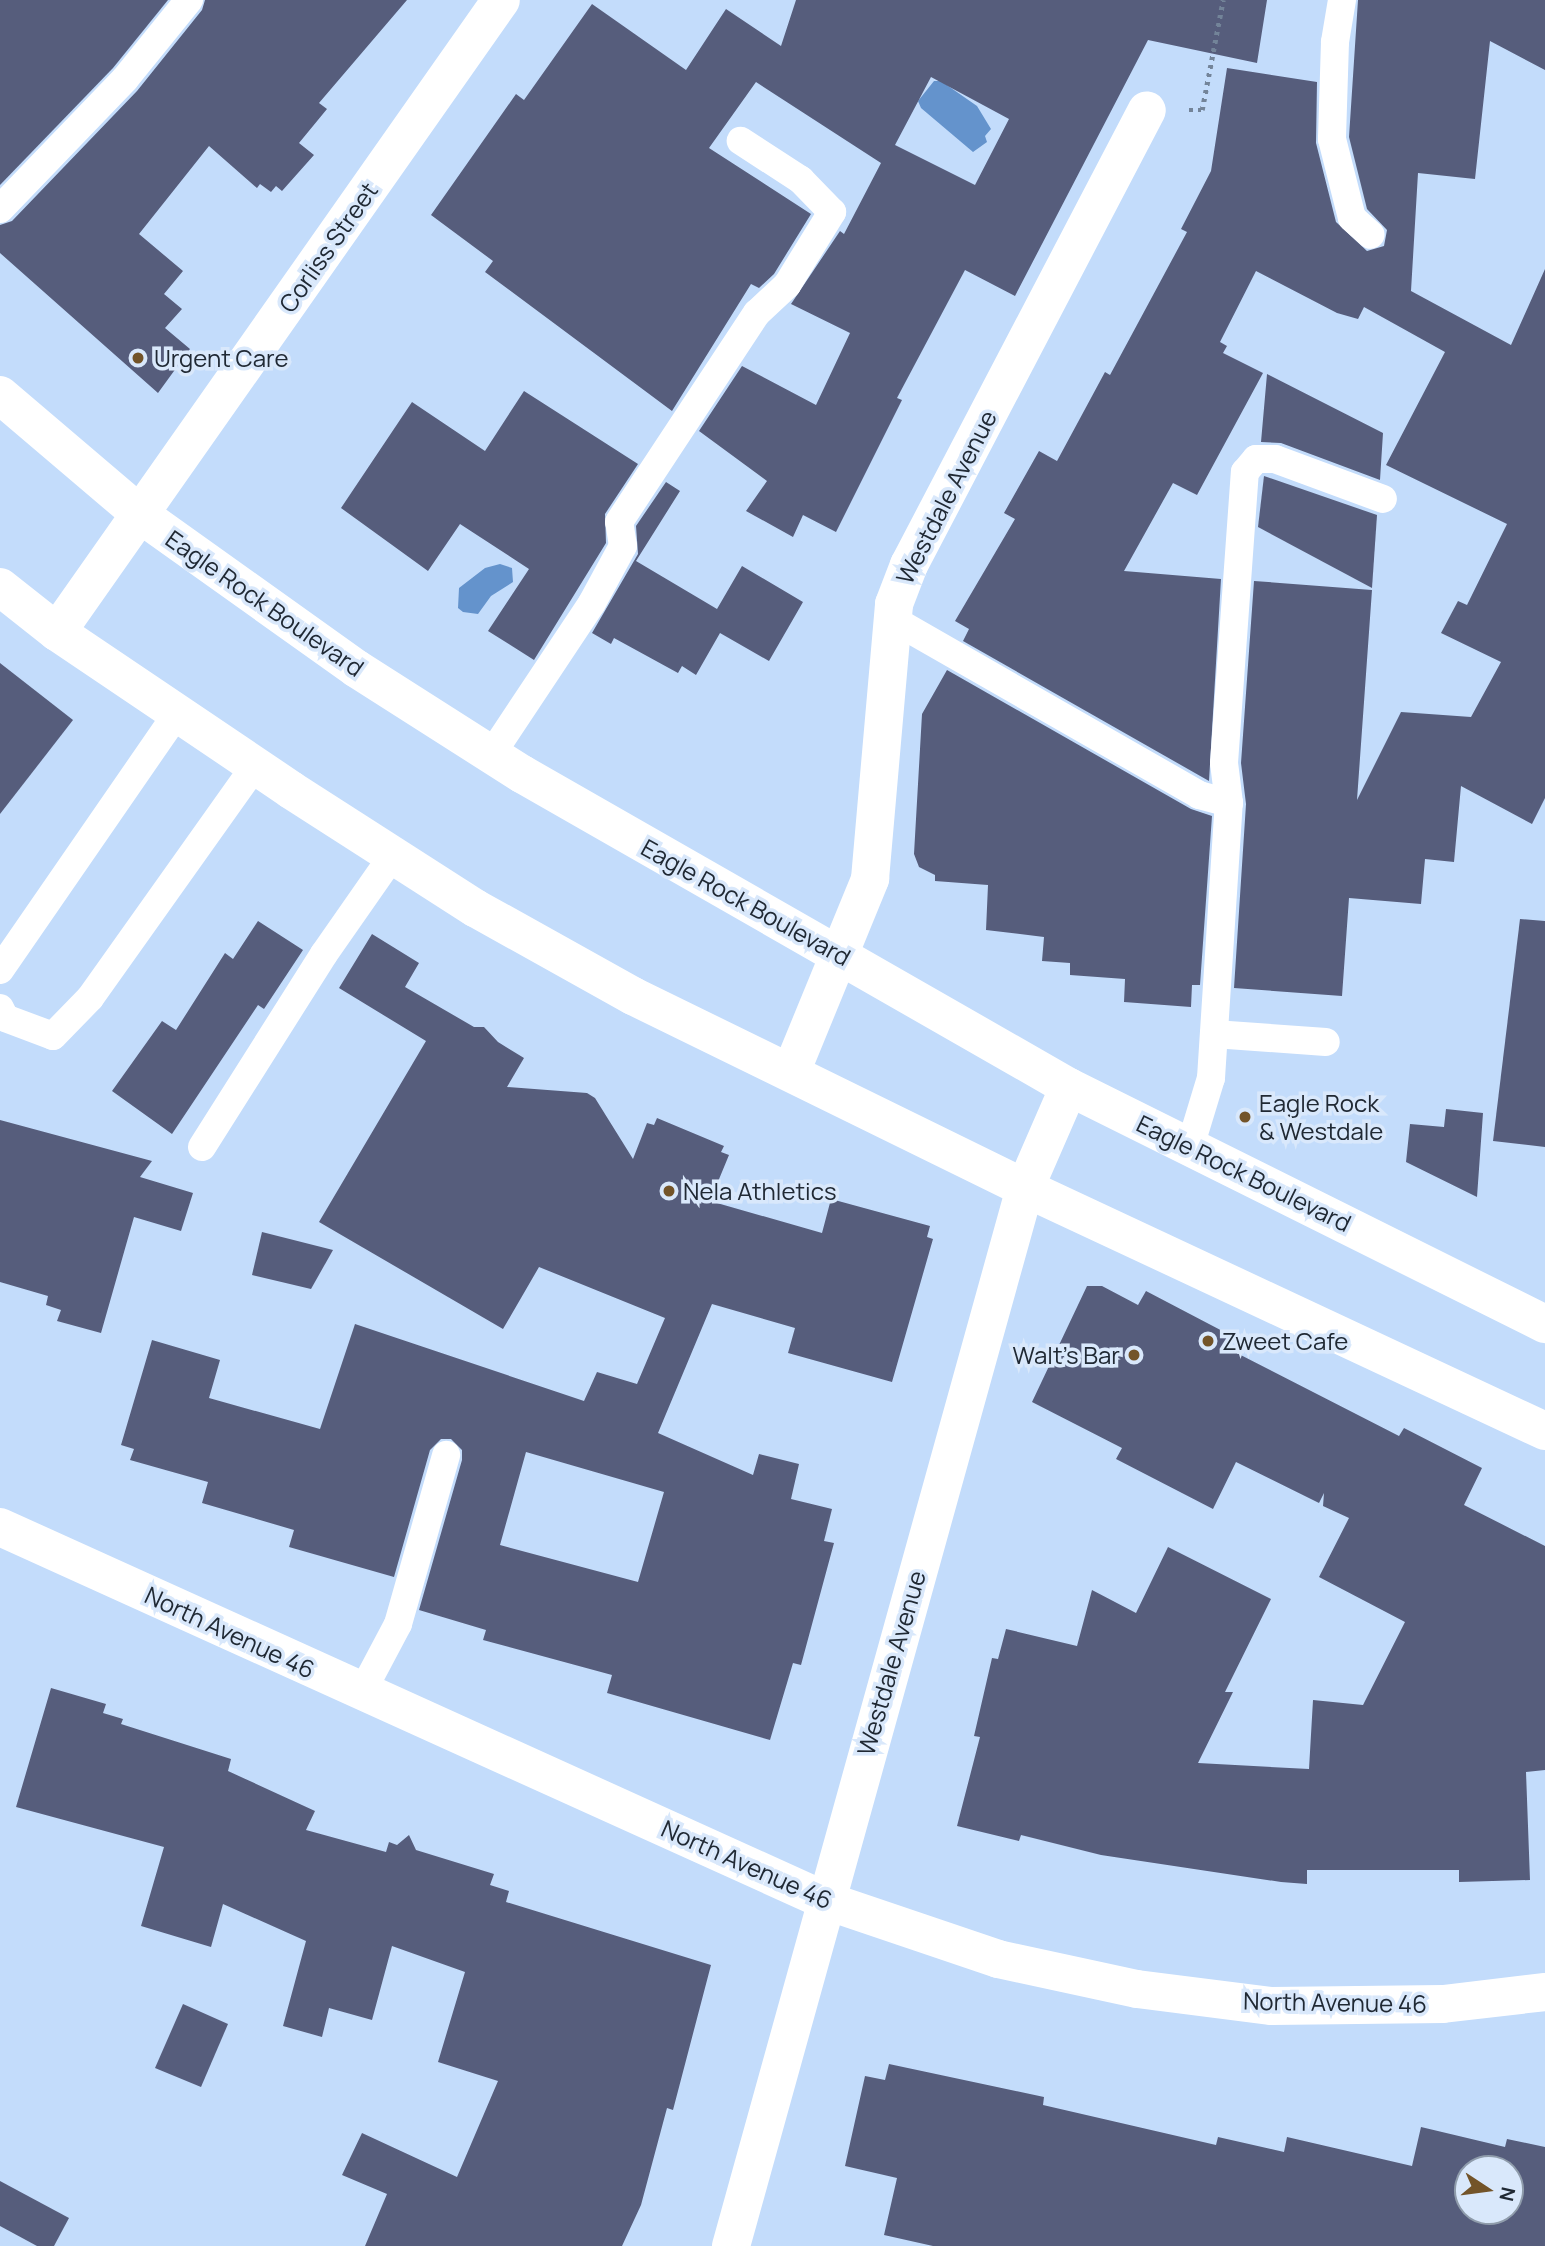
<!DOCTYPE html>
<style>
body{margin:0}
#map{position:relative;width:1545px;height:2246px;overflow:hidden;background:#c3dcfb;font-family:Manrope,sans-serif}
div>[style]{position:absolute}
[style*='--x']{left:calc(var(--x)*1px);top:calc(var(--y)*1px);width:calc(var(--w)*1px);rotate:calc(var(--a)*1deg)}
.water>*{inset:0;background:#6493cc}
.building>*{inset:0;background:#565d7c}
.path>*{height:4.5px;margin-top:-2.25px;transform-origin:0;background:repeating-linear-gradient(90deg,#738499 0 3.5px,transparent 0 8.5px)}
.service>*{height:28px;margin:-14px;padding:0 14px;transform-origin:14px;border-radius:14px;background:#fff}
.minor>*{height:38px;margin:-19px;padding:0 19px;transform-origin:19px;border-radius:19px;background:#fff}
.secondary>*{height:38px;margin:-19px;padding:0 19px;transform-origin:19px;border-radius:19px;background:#fff}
.dots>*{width:19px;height:19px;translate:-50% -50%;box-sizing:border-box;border:4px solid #d9e8fb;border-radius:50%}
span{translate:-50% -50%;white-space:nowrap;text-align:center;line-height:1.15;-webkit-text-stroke:7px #d9e8fb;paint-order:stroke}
.street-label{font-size:24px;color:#202934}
.poi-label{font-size:24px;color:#202934}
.left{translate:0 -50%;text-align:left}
.right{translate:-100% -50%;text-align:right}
.north{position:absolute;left:1454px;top:2155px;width:70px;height:70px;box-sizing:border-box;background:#d9e8fb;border:2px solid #8f9cab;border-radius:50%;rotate:103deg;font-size:19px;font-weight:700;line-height:28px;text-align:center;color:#202934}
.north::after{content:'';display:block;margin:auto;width:24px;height:32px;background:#735429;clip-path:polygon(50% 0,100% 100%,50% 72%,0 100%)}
</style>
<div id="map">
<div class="water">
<div style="clip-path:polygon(934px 81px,941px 81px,977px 106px,991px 129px,985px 136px,987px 142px,973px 152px,921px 108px,918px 101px)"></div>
<div style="clip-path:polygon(500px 564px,512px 568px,513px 582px,491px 596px,478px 614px,463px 612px,458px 608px,459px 588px,485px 568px)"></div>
</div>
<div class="building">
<div style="clip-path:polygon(0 0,168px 0,113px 68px,0 185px)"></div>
<div style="clip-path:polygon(205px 0,407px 0,319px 103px,327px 109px,299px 143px,314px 155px,282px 191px,276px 186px,271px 192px,260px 184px,257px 188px,209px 146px,139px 234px,183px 271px,164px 294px,182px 309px,165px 328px,190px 349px,158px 393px,0 253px,0 225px,12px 221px,137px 91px,202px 10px)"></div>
<div style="clip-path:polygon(evenodd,796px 0,1267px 0,1257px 63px,1148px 40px,1015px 296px,965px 270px,897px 398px,902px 400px,836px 532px,803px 515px,793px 537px,746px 511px,767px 481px,699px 431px,742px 366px,816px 405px,850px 333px,791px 304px,840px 231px,844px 234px,881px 163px,756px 82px,709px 148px,811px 214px,774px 274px,759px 288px,751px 284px,672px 411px,485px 272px,493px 261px,431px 215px,516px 94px,524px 100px,592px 4px,686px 70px,726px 9px,781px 46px,796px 0,931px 77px,1009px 119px,975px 185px,895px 145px,931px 77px)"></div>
<div style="clip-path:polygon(1358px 0,1545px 0,1545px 70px,1490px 41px,1475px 179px,1418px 173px,1411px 291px,1511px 345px,1545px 269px,1545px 798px,1532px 824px,1461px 786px,1454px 862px,1425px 859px,1421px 904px,1349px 898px,1342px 996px,1234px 988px,1246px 804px,1241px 763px,1254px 581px,1372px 590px,1357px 800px,1401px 712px,1471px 717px,1501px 662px,1441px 633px,1458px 601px,1467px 605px,1507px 524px,1386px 465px,1445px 352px,1364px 307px,1358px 319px,1337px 313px,1256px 271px,1220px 342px,1227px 346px,1223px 353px,1263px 373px,1197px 495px,1173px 483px,1124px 571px,1221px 579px,1209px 781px,963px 641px,969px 629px,955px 621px,1015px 519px,1004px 513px,1039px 451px,1057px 461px,1105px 372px,1110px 375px,1187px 232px,1181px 229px,1211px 171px,1227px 68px,1317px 82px,1316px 143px,1336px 222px,1367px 251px,1384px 246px,1387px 230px,1367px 209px,1349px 137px)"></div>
<div style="clip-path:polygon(1267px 374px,1383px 433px,1380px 480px,1281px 443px,1261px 442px)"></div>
<div style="clip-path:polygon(524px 391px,638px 464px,605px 514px,606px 543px,534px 660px,488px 631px,529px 569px,460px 524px,428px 571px,341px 508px,412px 402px,485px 451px)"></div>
<div style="clip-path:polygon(1264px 476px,1377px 515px,1372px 588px,1258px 527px)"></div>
<div style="clip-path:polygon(666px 482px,680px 491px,636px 561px,717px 609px,742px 566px,803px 602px,769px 661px,720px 633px,696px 675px,682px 666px,678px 673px,614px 638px,611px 644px,592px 633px,638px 554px,636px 526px)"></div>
<div style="clip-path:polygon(0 663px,73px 720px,0 814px)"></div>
<div style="clip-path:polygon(947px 670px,1191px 809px,1212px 816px,1200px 985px,1192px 985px,1191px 1007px,1124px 1002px,1125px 979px,1070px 975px,1070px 963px,1042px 961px,1044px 937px,986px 930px,988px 885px,935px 881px,935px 875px,919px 867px,914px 854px,922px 714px)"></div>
<div style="clip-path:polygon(1520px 919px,1545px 921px,1545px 1147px,1493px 1141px)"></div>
<div style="clip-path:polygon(258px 921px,303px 950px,264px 1009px,258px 1005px,172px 1134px,112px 1091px,162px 1021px,176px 1030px,225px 953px,233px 959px)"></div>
<div style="clip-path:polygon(evenodd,372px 934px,419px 963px,405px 987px,474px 1027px,484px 1027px,498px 1042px,524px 1058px,507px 1087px,587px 1093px,595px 1098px,633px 1159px,647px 1123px,654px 1125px,657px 1118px,724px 1146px,721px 1152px,729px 1155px,710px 1201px,822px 1233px,831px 1199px,930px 1226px,927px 1237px,933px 1239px,892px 1382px,788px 1353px,795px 1328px,712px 1304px,658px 1433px,753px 1475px,759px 1454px,799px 1464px,791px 1499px,832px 1509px,824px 1541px,834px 1543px,801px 1665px,793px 1663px,770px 1740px,607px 1693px,612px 1675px,483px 1640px,486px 1630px,419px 1610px,462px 1460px,462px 1450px,451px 1439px,441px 1439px,430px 1450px,394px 1577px,289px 1547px,294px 1530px,202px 1503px,208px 1482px,130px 1460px,134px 1449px,121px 1445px,152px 1340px,220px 1360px,209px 1398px,320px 1429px,355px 1324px,584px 1401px,597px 1372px,637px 1384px,665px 1318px,539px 1267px,503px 1329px,319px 1222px,426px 1041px,339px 988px,372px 934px,526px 1452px,664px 1492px,638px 1582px,500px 1545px,526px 1452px)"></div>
<div style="clip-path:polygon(1446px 1109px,1483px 1113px,1477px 1197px,1406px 1162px,1410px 1124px,1444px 1127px)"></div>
<div style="clip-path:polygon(0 1120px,152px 1161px,140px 1177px,193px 1193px,181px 1231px,134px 1217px,101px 1333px,57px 1321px,61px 1310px,46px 1305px,48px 1296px,0 1282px)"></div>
<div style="clip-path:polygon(262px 1232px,333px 1250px,311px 1289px,252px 1275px)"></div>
<div style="clip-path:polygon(1087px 1286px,1102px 1286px,1138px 1305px,1146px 1291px,1230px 1335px,1225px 1347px,1399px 1436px,1404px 1428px,1482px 1468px,1464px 1505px,1545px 1546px,1545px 1770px,1526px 1772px,1530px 1880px,1459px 1882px,1459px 1870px,1307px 1870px,1307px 1884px,1281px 1882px,1101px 1855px,1021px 1835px,1019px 1841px,957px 1826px,980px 1737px,974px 1736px,992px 1658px,998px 1659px,1006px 1629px,1077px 1646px,1092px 1590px,1136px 1613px,1168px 1547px,1271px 1599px,1225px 1692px,1233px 1692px,1198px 1763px,1309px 1769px,1313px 1700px,1363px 1705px,1405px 1622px,1319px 1577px,1349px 1518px,1323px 1506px,1324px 1493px,1319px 1503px,1236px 1462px,1213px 1509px,1116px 1459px,1122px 1448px,1032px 1402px)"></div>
<div style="clip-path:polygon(51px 1688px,106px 1704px,103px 1713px,123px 1719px,121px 1724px,231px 1759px,228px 1771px,315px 1811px,306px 1830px,386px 1852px,389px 1842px,397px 1845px,409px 1835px,416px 1850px,494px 1874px,490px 1885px,509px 1891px,506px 1902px,711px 1965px,673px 2110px,667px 2108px,641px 2205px,622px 2246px,365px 2246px,387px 2194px,342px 2175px,362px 2133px,457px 2177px,498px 2081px,438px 2062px,465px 1972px,392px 1946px,372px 2020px,329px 2008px,322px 2037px,283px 2026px,306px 1941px,223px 1904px,211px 1947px,141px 1926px,164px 1847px,16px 1807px)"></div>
<div style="clip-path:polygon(183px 2004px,228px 2024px,201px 2087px,155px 2068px)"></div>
<div style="clip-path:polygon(evenodd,889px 2064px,1044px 2097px,1043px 2105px,1216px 2145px,1218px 2137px,1284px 2152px,1287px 2137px,1412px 2166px,1421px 2127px,1505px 2147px,1507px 2139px,1545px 2147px,1545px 2246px,933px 2246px,884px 2235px,897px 2178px,845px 2166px,865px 2076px,885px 2080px,889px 2064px,1468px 2169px,1510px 2169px,1510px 2211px,1468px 2211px,1468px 2169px)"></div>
<div style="clip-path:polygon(0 2181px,69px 2218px,54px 2246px,37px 2246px,0 2226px)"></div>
</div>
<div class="path">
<div style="--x:1189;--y:110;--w:13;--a:0"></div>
<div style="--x:1202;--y:110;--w:112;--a:-79.2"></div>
</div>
<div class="service">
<div style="--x:1342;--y:0;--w:43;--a:99.5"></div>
<div style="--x:1335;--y:42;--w:97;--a:91.8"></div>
<div style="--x:1332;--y:139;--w:81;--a:75.8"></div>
<div style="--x:1352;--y:218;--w:25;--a:42"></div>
<div style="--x:0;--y:209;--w:180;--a:-46.1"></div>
<div style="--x:125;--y:79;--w:102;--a:-51"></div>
<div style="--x:892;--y:619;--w:354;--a:29.8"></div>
<div style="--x:1199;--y:795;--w:31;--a:15"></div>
<div style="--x:491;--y:755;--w:182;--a:-56.4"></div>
<div style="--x:592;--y:603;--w:65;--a:-61.5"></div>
<div style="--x:623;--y:546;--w:24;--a:-99"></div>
<div style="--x:619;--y:522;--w:250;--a:-56.6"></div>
<div style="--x:757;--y:313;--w:41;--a:-43"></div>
<div style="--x:787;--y:285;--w:86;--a:-58.3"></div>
<div style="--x:832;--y:212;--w:45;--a:-134.1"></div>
<div style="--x:801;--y:180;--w:72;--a:-147"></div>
<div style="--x:0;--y:970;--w:312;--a:-55.4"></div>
<div style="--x:0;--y:1008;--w:11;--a:63"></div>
<div style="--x:5;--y:1018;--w:51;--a:20.6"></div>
<div style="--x:53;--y:1036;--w:53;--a:-45.8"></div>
<div style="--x:90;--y:998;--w:285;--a:-54.6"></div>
<div style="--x:1214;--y:1034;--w:112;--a:4.1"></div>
<div style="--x:202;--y:1147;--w:228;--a:-57.7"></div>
<div style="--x:324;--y:954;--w:121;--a:-55.1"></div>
<div style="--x:1190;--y:1147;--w:72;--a:-73.1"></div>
<div style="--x:1211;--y:1078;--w:276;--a:-86.3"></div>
<div style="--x:1229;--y:803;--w:40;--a:-97.1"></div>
<div style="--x:1224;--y:763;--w:292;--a:-85.9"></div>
<div style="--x:1245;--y:472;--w:17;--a:-50"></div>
<div style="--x:1256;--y:459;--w:19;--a:0"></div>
<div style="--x:1275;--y:459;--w:115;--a:20.3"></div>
<div style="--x:362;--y:1692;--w:77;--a:-62.1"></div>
<div style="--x:398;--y:1624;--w:176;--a:-74.1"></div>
</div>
<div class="minor">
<div style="--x:57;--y:632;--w:772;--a:-54.91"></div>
<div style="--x:791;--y:1072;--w:209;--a:-67.7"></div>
<div style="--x:870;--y:879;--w:276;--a:-85"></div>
<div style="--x:894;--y:604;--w:42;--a:-69"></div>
<div style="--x:909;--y:565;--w:513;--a:-62.39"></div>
<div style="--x:0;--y:1527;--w:904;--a:24.35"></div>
<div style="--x:824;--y:1900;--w:184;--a:18.7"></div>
<div style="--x:998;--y:1959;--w:142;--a:12.2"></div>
<div style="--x:1137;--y:1989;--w:136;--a:7.2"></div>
<div style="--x:1272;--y:2006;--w:171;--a:-0.7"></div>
<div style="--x:1443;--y:2004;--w:103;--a:-6.7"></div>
<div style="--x:731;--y:2246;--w:1098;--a:-74.47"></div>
<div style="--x:1025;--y:1188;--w:110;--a:-66.5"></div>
</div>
<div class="secondary">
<div style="--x:0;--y:395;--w:185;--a:40.4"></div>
<div style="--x:141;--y:515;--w:265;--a:35.5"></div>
<div style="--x:357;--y:669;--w:196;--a:32.5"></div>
<div style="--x:522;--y:774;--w:630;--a:29.78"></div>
<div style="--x:1069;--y:1087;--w:532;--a:26.47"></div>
<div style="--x:0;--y:587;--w:73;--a:38.3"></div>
<div style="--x:57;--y:632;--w:282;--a:34"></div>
<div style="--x:291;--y:790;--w:219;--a:32.7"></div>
<div style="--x:475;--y:908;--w:181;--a:29.1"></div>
<div style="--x:633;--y:996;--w:436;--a:26.1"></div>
<div style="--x:1025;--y:1188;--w:574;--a:25.05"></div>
</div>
<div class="dots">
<div style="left:138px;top:358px;background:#735429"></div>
<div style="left:1245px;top:1117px;background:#735429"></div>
<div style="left:669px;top:1191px;background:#735429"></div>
<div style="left:1208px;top:1341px;background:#735429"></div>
<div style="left:1134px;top:1355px;background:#735429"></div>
</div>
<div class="street-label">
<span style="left:328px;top:247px;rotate:-55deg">Corliss Street</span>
<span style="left:946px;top:497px;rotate:-63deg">Westdale Avenue</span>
<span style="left:265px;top:603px;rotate:35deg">Eagle Rock Boulevard</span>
<span style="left:746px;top:902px;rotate:29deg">Eagle Rock Boulevard</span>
<span style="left:1244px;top:1173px;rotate:26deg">Eagle Rock Boulevard</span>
<span style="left:230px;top:1632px;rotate:25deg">North Avenue 46</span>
<span style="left:891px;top:1663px;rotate:-74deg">Westdale Avenue</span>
<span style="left:747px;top:1864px;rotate:24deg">North Avenue 46</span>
<span style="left:1335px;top:2002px;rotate:1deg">North Avenue 46</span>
</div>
<div class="poi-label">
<span class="left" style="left:154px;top:358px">Urgent Care</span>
<span class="left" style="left:1259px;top:1117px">Eagle Rock<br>&amp; Westdale</span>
<span class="left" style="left:683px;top:1191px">Nela Athletics</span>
<span class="left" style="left:1222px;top:1341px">Zweet Cafe</span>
<span class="right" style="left:1120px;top:1355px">Walt's Bar</span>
</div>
<div class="north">N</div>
</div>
